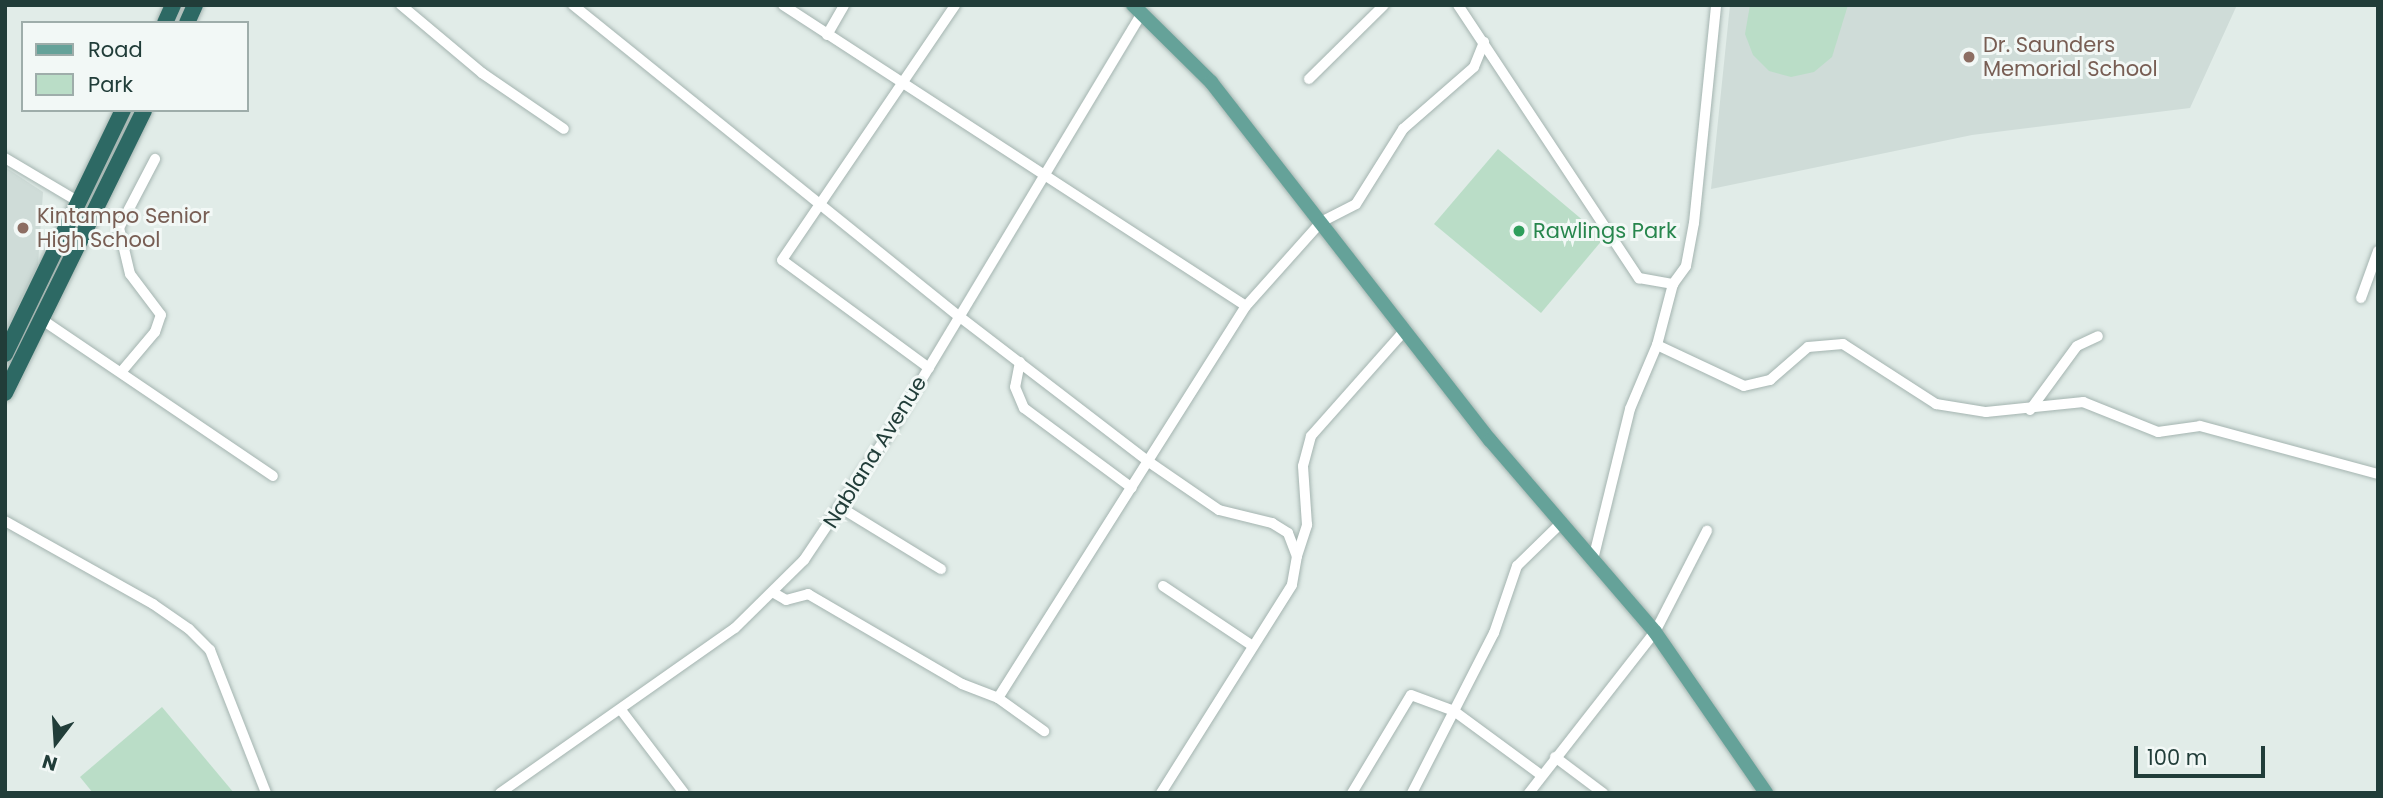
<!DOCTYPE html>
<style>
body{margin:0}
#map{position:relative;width:2383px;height:798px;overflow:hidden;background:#e1ece8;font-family:Poppins,sans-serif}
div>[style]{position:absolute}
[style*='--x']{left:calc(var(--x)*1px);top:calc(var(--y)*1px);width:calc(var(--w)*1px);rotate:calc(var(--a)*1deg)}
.built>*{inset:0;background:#cfdcd8}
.green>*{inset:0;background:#baddc7}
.roads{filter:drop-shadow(0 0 2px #a4b4b0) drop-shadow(0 0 2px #a4b4b0)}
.minor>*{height:10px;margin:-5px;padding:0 5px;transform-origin:5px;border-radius:5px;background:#fff}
.major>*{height:14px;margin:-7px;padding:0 7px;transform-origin:7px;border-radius:7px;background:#65a299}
.highway>*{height:16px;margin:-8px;padding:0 8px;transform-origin:8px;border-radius:8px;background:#2d6964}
.dots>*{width:19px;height:19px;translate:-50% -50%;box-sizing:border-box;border:4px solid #f2f8f6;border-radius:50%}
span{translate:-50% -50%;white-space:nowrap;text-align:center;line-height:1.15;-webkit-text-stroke:6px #f2f8f6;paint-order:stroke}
.education-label{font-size:21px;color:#785e54}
.left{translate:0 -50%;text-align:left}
.leisure-label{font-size:21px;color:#27864d}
.street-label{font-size:21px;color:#213d39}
.frame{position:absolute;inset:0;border:7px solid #213d39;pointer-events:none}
.legend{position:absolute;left:21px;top:21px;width:228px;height:91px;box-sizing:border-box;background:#f2f8f6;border:2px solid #9eadaa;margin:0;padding:9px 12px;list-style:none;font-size:21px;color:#213d39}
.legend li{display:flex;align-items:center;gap:14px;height:35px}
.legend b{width:35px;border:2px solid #9eadaa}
.north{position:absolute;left:21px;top:707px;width:70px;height:70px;-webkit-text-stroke:5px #f2f8f6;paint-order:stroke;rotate:197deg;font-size:19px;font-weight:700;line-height:28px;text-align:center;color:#213d39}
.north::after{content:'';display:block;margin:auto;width:24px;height:32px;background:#213d39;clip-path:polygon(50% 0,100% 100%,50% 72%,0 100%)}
.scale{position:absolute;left:2134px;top:746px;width:131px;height:32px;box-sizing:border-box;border:4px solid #213d39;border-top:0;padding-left:9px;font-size:21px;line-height:24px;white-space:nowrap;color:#213d39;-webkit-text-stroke:5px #f2f8f6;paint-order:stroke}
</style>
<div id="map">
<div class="built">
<div style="clip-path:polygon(1730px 5px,2237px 5px,2190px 108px,1972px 135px,1711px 189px)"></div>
<div style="clip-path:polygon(5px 167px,43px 192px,38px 265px,5px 332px)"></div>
</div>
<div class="green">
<div style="clip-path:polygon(1750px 5px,1848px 5px,1832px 57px,1814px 72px,1791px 77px,1769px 71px,1753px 55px,1745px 34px)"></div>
<div style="clip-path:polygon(1498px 149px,1604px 238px,1541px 313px,1434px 224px)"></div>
<div style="clip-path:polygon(162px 707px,234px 793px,93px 793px,80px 777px)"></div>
</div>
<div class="roads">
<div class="minor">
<div style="--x:401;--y:5;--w:106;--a:40"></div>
<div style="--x:482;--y:73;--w:99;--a:34.3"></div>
<div style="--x:573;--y:5;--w:497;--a:38.9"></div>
<div style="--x:960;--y:317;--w:238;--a:37.5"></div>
<div style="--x:1149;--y:462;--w:85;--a:34.4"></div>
<div style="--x:1219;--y:510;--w:55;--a:13.8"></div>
<div style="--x:1272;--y:523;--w:19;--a:32"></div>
<div style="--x:1288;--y:533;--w:25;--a:69"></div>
<div style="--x:1297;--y:556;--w:29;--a:100"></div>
<div style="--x:1292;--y:585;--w:246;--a:122.2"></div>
<div style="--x:783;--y:5;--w:552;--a:33.03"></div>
<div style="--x:1458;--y:5;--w:328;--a:56.5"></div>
<div style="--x:1639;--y:278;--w:35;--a:10"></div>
<div style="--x:1673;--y:284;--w:63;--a:104.7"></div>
<div style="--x:1657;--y:345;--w:69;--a:112.9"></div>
<div style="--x:1630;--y:409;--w:155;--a:103.8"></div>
<div style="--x:827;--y:35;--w:34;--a:-60"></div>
<div style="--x:1309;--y:79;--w:105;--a:-44.6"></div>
<div style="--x:5;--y:158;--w:86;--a:30.7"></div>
<div style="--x:1673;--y:284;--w:22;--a:-54"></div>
<div style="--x:1686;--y:266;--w:44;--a:-79.5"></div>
<div style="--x:1694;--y:223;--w:219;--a:-84.2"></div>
<div style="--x:2361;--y:298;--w:50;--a:-70.1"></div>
<div style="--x:41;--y:319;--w:280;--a:34.1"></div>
<div style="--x:1657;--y:345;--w:96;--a:25.2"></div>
<div style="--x:1744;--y:386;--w:27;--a:-13"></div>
<div style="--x:1770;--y:380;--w:50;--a:-41"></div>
<div style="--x:1808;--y:347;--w:35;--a:-5"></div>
<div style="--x:1843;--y:344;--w:111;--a:32.8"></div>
<div style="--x:1936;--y:404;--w:51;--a:9.1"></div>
<div style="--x:1986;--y:412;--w:98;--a:-5.9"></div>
<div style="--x:2083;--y:402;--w:81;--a:21.8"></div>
<div style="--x:2158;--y:432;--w:42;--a:-8.1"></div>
<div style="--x:2200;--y:426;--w:184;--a:15.1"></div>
<div style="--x:1020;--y:362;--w:25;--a:101"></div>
<div style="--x:1015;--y:387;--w:23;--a:67"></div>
<div style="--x:1024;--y:408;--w:134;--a:36.5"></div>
<div style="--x:929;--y:368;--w:182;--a:-143.7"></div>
<div style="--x:782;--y:260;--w:308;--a:-55.8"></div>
<div style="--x:122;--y:371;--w:51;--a:-49.8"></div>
<div style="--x:155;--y:332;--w:18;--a:-71"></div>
<div style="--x:161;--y:315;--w:51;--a:-127.1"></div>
<div style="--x:130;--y:274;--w:47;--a:-103.4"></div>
<div style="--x:119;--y:228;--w:78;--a:-62.4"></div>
<div style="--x:2030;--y:410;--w:79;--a:-53.7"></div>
<div style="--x:2077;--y:346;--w:23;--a:-25"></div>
<div style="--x:843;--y:509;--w:115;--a:31.5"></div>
<div style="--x:5;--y:521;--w:170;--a:29.3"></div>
<div style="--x:153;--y:604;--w:44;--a:34.8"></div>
<div style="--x:189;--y:629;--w:30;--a:45"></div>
<div style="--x:210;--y:650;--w:154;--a:68.6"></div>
<div style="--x:1297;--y:556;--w:33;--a:-72"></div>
<div style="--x:1307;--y:525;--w:59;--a:-93.9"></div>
<div style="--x:1303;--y:466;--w:31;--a:-75"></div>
<div style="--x:1311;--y:436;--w:142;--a:-48.4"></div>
<div style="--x:1163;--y:586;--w:106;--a:33.8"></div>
<div style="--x:774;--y:593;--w:14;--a:30"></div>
<div style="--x:786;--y:600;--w:23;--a:-15"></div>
<div style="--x:808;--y:594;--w:178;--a:30.3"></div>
<div style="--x:962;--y:684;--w:39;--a:21"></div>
<div style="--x:998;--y:698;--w:464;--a:-57.7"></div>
<div style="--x:1246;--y:306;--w:113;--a:-48.2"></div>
<div style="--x:1321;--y:222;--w:39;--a:-27"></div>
<div style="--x:1356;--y:204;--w:89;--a:-57.9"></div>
<div style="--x:1403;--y:129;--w:94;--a:-41.1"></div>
<div style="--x:1474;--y:67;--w:27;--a:-68"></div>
<div style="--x:998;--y:698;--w:57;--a:35.7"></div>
<div style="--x:621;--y:710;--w:104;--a:52.8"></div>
<div style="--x:1555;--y:757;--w:60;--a:36.9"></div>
<div style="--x:500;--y:793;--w:287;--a:-35.1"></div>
<div style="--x:735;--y:628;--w:97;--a:-44.6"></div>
<div style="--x:804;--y:560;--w:164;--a:-56.2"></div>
<div style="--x:895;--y:424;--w:480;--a:-59"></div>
<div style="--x:1352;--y:793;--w:114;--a:-59"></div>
<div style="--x:1411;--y:695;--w:46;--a:20.4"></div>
<div style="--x:1454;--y:711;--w:108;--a:36.3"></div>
<div style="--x:1412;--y:793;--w:180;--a:-62.9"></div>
<div style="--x:1494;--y:633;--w:71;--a:-71.1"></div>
<div style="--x:1517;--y:566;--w:60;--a:-44.3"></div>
<div style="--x:1529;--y:793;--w:204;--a:-52"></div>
<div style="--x:1655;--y:632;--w:114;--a:-62.8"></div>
</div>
<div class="major">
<div style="--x:1133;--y:5;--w:110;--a:44.6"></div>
<div style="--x:1211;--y:82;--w:454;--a:52.1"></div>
<div style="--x:1490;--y:440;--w:253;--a:49.3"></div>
<div style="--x:1655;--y:632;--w:196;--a:55.4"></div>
</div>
<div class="highway">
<div style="--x:165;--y:23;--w:20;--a:-66"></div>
<div style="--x:187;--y:23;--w:20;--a:-66"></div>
<div style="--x:5;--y:354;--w:271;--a:-64.2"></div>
<div style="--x:5;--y:393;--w:315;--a:-63.8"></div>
</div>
</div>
<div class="dots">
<div style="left:1969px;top:57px;background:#8d6e63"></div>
<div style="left:23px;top:228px;background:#8d6e63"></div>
<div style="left:1519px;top:231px;background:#2e9e5b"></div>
</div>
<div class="education-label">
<span class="left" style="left:1983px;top:57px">Dr. Saunders<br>Memorial School</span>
<span class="left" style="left:37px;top:228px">Kintampo Senior<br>High School</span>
</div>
<div class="leisure-label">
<span class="left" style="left:1533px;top:231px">Rawlings Park</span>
</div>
<div class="street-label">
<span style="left:875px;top:452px;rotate:-58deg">Nablana Avenue</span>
</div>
<div class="frame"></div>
<ul class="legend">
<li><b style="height:9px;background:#65a299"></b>Road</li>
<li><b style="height:19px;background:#baddc7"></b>Park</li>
</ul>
<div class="north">N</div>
<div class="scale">100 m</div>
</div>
